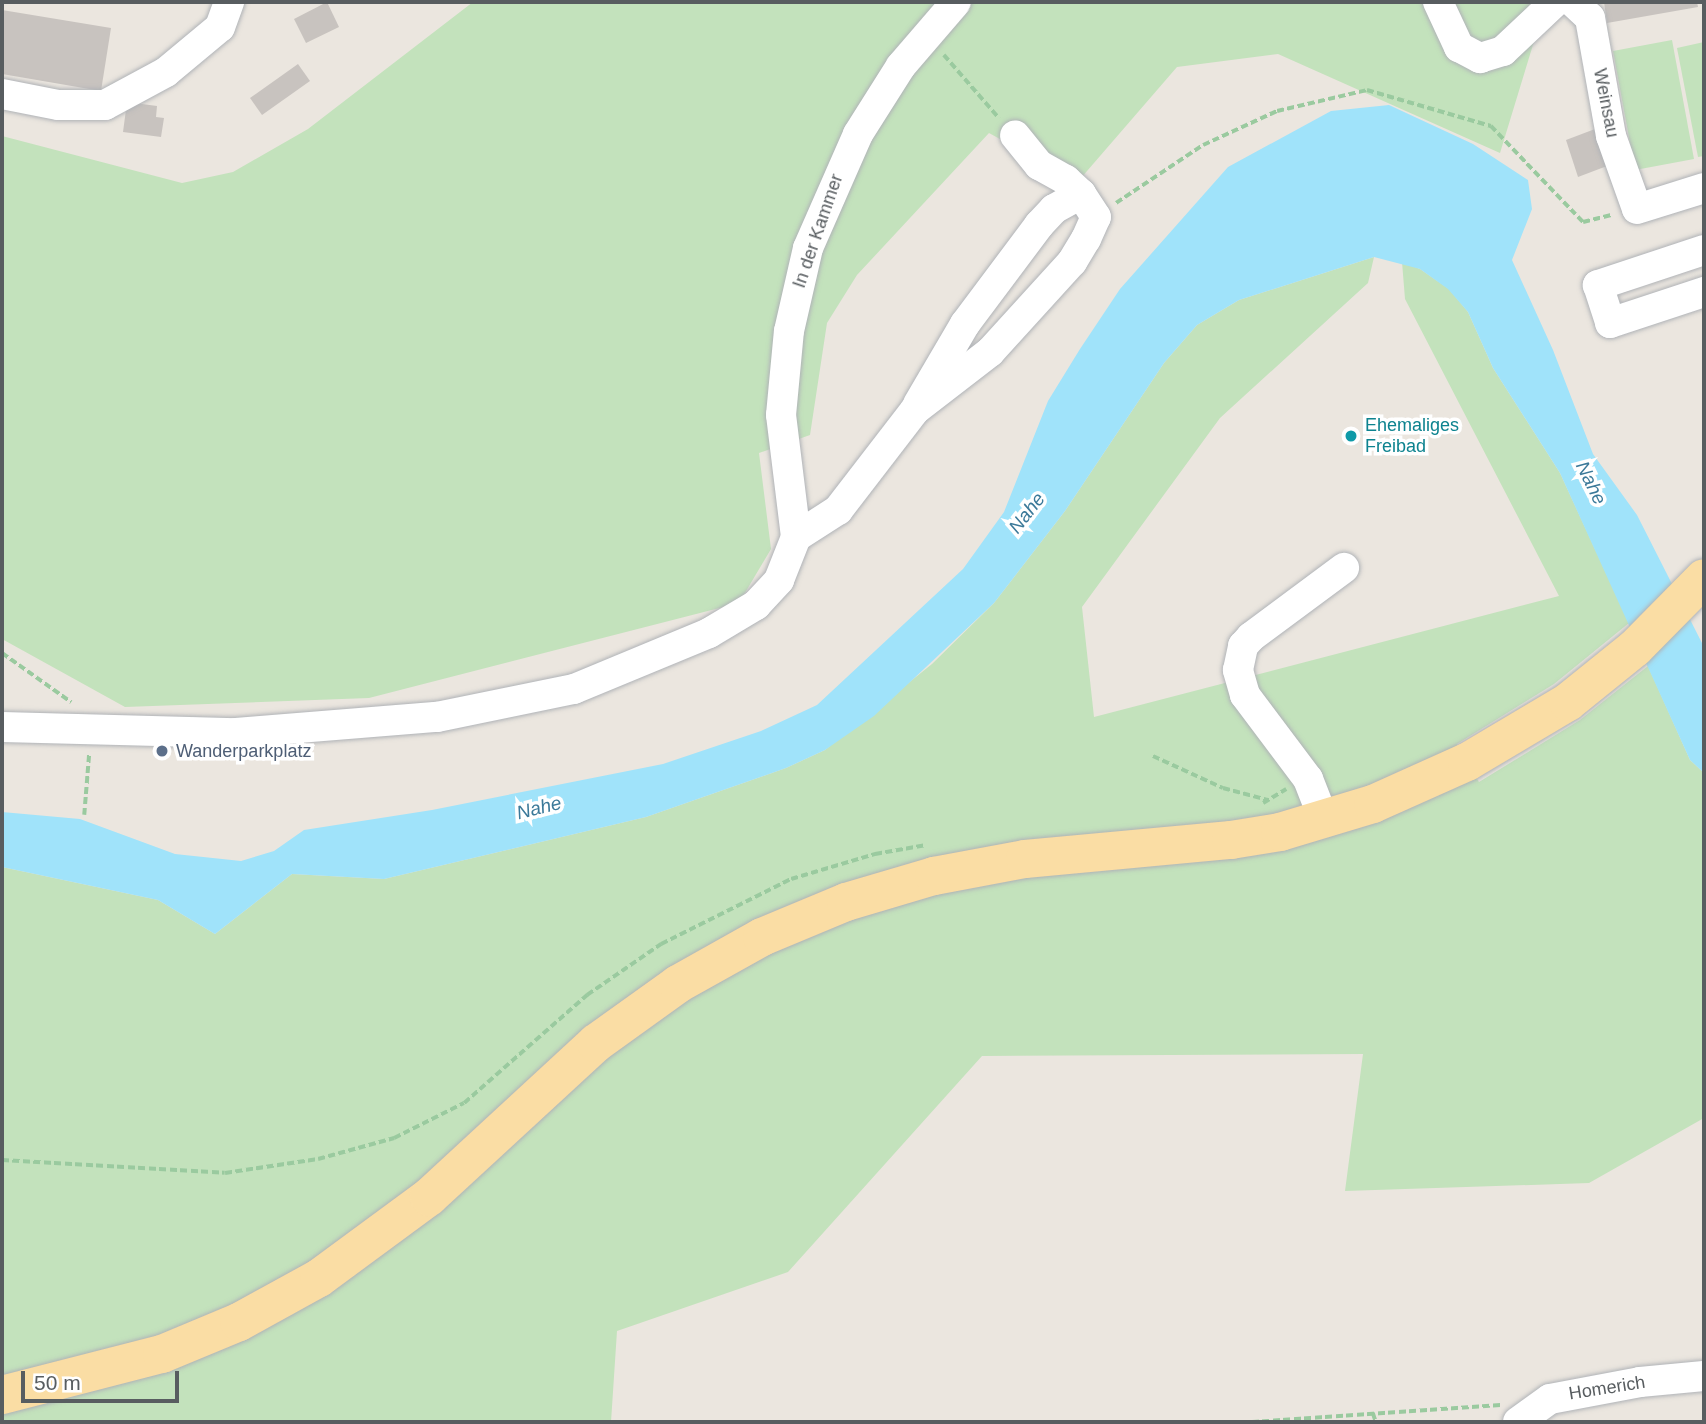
<!DOCTYPE html>
<style>
body{margin:0}
#map{position:relative;width:1706px;height:1424px;overflow:hidden;background:#ebe6df;font-family:Helvetica,sans-serif}
div>[style]{position:absolute}
[style*='--x']{left:calc(var(--x)*1px);top:calc(var(--y)*1px);width:calc(var(--w)*1px);rotate:calc(var(--a)*1deg)}
.green>*{inset:0;background:#c3e2bc}
.water>*{inset:0;background:#a0e3fa}
.building>*{inset:0;background:#c8c3bf}
.path>*{height:3.5px;margin-top:-1.75px;transform-origin:0;background:repeating-linear-gradient(90deg,#9aca9f 0 7px,transparent 0 10.5px)}
.roads{filter:drop-shadow(0 0 2px #b0b3b7) drop-shadow(0 0 2px #b0b3b7)}
.minor>*{height:30px;margin:-15px;padding:0 15px;transform-origin:15px;border-radius:15px;background:#fff}
.major>*{height:38px;margin:-19px;padding:0 19px;transform-origin:19px;border-radius:19px;background:#fadda4}
.dots>*{width:19px;height:19px;translate:-50% -50%;box-sizing:border-box;border:4px solid #fff;border-radius:50%}
span{translate:-50% -50%;white-space:nowrap;text-align:center;line-height:1.15;-webkit-text-stroke:7px #fff;paint-order:stroke}
.street-label{font-size:18px;color:#585d60}
.culture-label{font-size:18px;color:#0d838f}
.left{translate:0 -50%;text-align:left}
.service-label{font-size:18px;color:#4e5e75}
.water-label{font-size:19px;color:#3b7999;font-style:italic}
.frame{position:absolute;inset:0;border:4px solid #585d60;pointer-events:none}
.scale{position:absolute;left:21px;top:1371px;width:158px;height:32px;box-sizing:border-box;border:4px solid #585d60;border-top:0;padding-left:9px;font-size:21px;line-height:24px;white-space:nowrap;color:#585d60;-webkit-text-stroke:5px #fff;paint-order:stroke}
</style>
<div id="map">
<div class="green">
<div style="clip-path:polygon(473px 2px,1546px 2px,1500px 153px,1278px 54px,1177px 67px,1081px 178px,1052px 168px,989px 133px,857px 275px,827px 323px,810px 435px,759px 453px,771px 549px,739px 603px,369px 698px,125px 707px,2px 639px,2px 136px,182px 183px,233px 172px,308px 129px)"></div>
<div style="clip-path:polygon(1672px 40px,1694px 159px,1635px 170px,1613px 51px)"></div>
<div style="clip-path:polygon(1704px 42px,1704px 156px,1698px 157px,1677px 48px)"></div>
<div style="clip-path:polygon(1374px 257px,1368px 283px,1220px 418px,1082px 607px,1094px 717px,1559px 596px,1405px 299px,1402px 262px,1420px 269px,1449px 289px,1468px 312px,1493px 368px,1560px 473px,1629px 623px,1554px 684px,1457px 744px,1479px 782px,1580px 720px,1648px 666px,1690px 760px,1704px 773px,1704px 1118px,1589px 1183px,1345px 1191px,1363px 1054px,982px 1056px,788px 1272px,617px 1331px,611px 1422px,2px 1422px,2px 867px,158px 900px,215px 934px,292px 874px,384px 879px,646px 817px,786px 768px,825px 750px,932px 664px,994px 603px,1065px 511px,1164px 363px,1197px 325px,1239px 300px)"></div>
</div>
<div class="water">
<div style="clip-path:polygon(1389px 105px,1473px 144px,1528px 180px,1532px 209px,1512px 260px,1553px 350px,1593px 454px,1637px 515px,1704px 647px,1704px 773px,1690px 760px,1560px 473px,1493px 368px,1468px 312px,1448px 289px,1420px 269px,1374px 257px,1239px 300px,1197px 325px,1164px 363px,1065px 511px,994px 603px,874px 716px,825px 750px,786px 768px,646px 817px,384px 879px,292px 874px,215px 934px,158px 900px,2px 867px,2px 812px,80px 819px,175px 854px,241px 861px,274px 851px,304px 830px,432px 810px,663px 764px,761px 731px,817px 705px,963px 569px,1004px 512px,1048px 401px,1080px 349px,1120px 289px,1228px 167px,1331px 111px)"></div>
</div>
<div class="building">
<div style="clip-path:polygon(327px 2px,339px 27px,306px 43px,294px 19px)"></div>
<div style="clip-path:polygon(1604px 2px,1697px 2px,1698px 7px,1607px 23px)"></div>
<div style="clip-path:polygon(2px 10px,111px 28px,101px 91px,2px 74px)"></div>
<div style="clip-path:polygon(298px 64px,310px 81px,262px 115px,250px 98px)"></div>
<div style="clip-path:polygon(127px 102px,157px 106px,156px 117px,164px 118px,161px 137px,123px 132px)"></div>
<div style="clip-path:polygon(1595px 129px,1607px 166px,1578px 177px,1566px 140px)"></div>
</div>
<div class="path">
<div style="--x:944;--y:55;--w:84;--a:48.9"></div>
<div style="--x:1116;--y:203;--w:105;--a:-33.7"></div>
<div style="--x:1203;--y:145;--w:81;--a:-24.7"></div>
<div style="--x:1277;--y:111;--w:92;--a:-13.1"></div>
<div style="--x:1367;--y:90;--w:129;--a:16.2"></div>
<div style="--x:1491;--y:126;--w:133;--a:46.2"></div>
<div style="--x:1583;--y:222;--w:30;--a:-14"></div>
<div style="--x:2;--y:653;--w:85;--a:35.4"></div>
<div style="--x:1153;--y:756;--w:77;--a:24.6"></div>
<div style="--x:1223;--y:788;--w:47;--a:14.9"></div>
<div style="--x:1263;--y:803;--w:27;--a:-31"></div>
<div style="--x:84;--y:815;--w:62;--a:-85.4"></div>
<div style="--x:2;--y:1160;--w:223;--a:3.3"></div>
<div style="--x:225;--y:1173;--w:94;--a:-8.6"></div>
<div style="--x:318;--y:1159;--w:79;--a:-15.4"></div>
<div style="--x:394;--y:1138;--w:78;--a:-26.6"></div>
<div style="--x:464;--y:1103;--w:164;--a:-41.3"></div>
<div style="--x:587;--y:995;--w:90;--a:-34.6"></div>
<div style="--x:661;--y:944;--w:145;--a:-26.6"></div>
<div style="--x:791;--y:879;--w:88;--a:-16.6"></div>
<div style="--x:875;--y:854;--w:52;--a:-10"></div>
<div style="--x:1373;--y:1413;--w:9;--a:72"></div>
<div style="--x:1252;--y:1422;--w:249;--a:-3.9"></div>
</div>
<div class="roads">
<div class="minor">
<div style="--x:1438;--y:2;--w:50;--a:65"></div>
<div style="--x:1459;--y:47;--w:24;--a:28"></div>
<div style="--x:1480;--y:58;--w:24;--a:-17"></div>
<div style="--x:1503;--y:51;--w:71;--a:-43.3"></div>
<div style="--x:1573;--y:2;--w:23;--a:43"></div>
<div style="--x:1590;--y:18;--w:120;--a:79.9"></div>
<div style="--x:1611;--y:136;--w:77;--a:70.4"></div>
<div style="--x:1637;--y:209;--w:70;--a:-17.4"></div>
<div style="--x:2;--y:94;--w:57;--a:11.1"></div>
<div style="--x:58;--y:105;--w:47;--a:0"></div>
<div style="--x:105;--y:105;--w:69;--a:-28.4"></div>
<div style="--x:166;--y:72;--w:70;--a:-39.8"></div>
<div style="--x:220;--y:27;--w:27;--a:-70"></div>
<div style="--x:1704;--y:250;--w:112;--a:161.7"></div>
<div style="--x:1598;--y:285;--w:40;--a:72"></div>
<div style="--x:1610;--y:323;--w:99;--a:-18.3"></div>
<div style="--x:918;--y:404;--w:93;--a:-59.6"></div>
<div style="--x:965;--y:324;--w:124;--a:-53.2"></div>
<div style="--x:1039;--y:225;--w:22;--a:-47"></div>
<div style="--x:1054;--y:209;--w:31;--a:-29"></div>
<div style="--x:796;--y:537;--w:50;--a:-32.7"></div>
<div style="--x:838;--y:510;--w:126;--a:-52.4"></div>
<div style="--x:915;--y:410;--w:95;--a:-37.7"></div>
<div style="--x:990;--y:352;--w:122;--a:-47.7"></div>
<div style="--x:1072;--y:262;--w:27;--a:-59"></div>
<div style="--x:1086;--y:239;--w:24;--a:-66"></div>
<div style="--x:1096;--y:217;--w:27;--a:-123"></div>
<div style="--x:1081;--y:194;--w:21;--a:-137"></div>
<div style="--x:1066;--y:180;--w:31;--a:-151"></div>
<div style="--x:1039;--y:165;--w:38;--a:-129"></div>
<div style="--x:2;--y:727;--w:234;--a:1.5"></div>
<div style="--x:236;--y:733;--w:202;--a:-4.6"></div>
<div style="--x:437;--y:717;--w:140;--a:-11.6"></div>
<div style="--x:574;--y:689;--w:146;--a:-22.5"></div>
<div style="--x:709;--y:633;--w:55;--a:-30.8"></div>
<div style="--x:756;--y:605;--w:34;--a:-47"></div>
<div style="--x:779;--y:580;--w:46;--a:-68.4"></div>
<div style="--x:796;--y:537;--w:123;--a:-97"></div>
<div style="--x:781;--y:415;--w:84;--a:-84.6"></div>
<div style="--x:789;--y:331;--w:85;--a:-77.1"></div>
<div style="--x:808;--y:248;--w:124;--a:-66.3"></div>
<div style="--x:858;--y:134;--w:80;--a:-57.7"></div>
<div style="--x:901;--y:66;--w:84;--a:-49.3"></div>
<div style="--x:1324;--y:820;--w:44;--a:-111.3"></div>
<div style="--x:1308;--y:779;--w:105;--a:-126.9"></div>
<div style="--x:1245;--y:695;--w:26;--a:-106"></div>
<div style="--x:1238;--y:670;--w:25;--a:-78"></div>
<div style="--x:1243;--y:646;--w:12;--a:-48"></div>
<div style="--x:1251;--y:637;--w:116;--a:-36.6"></div>
<div style="--x:1518;--y:1422;--w:39;--a:-36"></div>
<div style="--x:1550;--y:1399;--w:92;--a:-10.7"></div>
<div style="--x:1640;--y:1382;--w:64;--a:-5.4"></div>
</div>
<div class="major">
<div style="--x:2;--y:1395;--w:165;--a:-14.4"></div>
<div style="--x:162;--y:1354;--w:83;--a:-22.6"></div>
<div style="--x:239;--y:1322;--w:91;--a:-28.8"></div>
<div style="--x:319;--y:1278;--w:137;--a:-36.4"></div>
<div style="--x:429;--y:1197;--w:227;--a:-42.7"></div>
<div style="--x:596;--y:1043;--w:101;--a:-35.7"></div>
<div style="--x:678;--y:984;--w:96;--a:-29.2"></div>
<div style="--x:762;--y:937;--w:91;--a:-22.6"></div>
<div style="--x:846;--y:902;--w:92;--a:-16.5"></div>
<div style="--x:934;--y:876;--w:93;--a:-10.6"></div>
<div style="--x:1025;--y:859;--w:207;--a:-5.3"></div>
<div style="--x:1231;--y:840;--w:50;--a:-9.3"></div>
<div style="--x:1280;--y:832;--w:97;--a:-16.8"></div>
<div style="--x:1373;--y:804;--w:103;--a:-24.1"></div>
<div style="--x:1467;--y:762;--w:117;--a:-30.7"></div>
<div style="--x:1568;--y:702;--w:86;--a:-38.9"></div>
<div style="--x:1635;--y:648;--w:98;--a:-45.4"></div>
</div>
</div>
<div class="dots">
<div style="left:1351px;top:436px;background:#0f9aa8"></div>
<div style="left:162px;top:751px;background:#5c6f8a"></div>
</div>
<div class="street-label">
<span style="left:1606px;top:103px;rotate:79deg">Weinsau</span>
<span style="left:818px;top:231px;rotate:-71deg">In der Kammer</span>
<span style="left:1607px;top:1388px;rotate:-9deg">Homerich</span>
</div>
<div class="culture-label">
<span class="left" style="left:1365px;top:436px">Ehemaliges<br>Freibad</span>
</div>
<div class="service-label">
<span class="left" style="left:176px;top:751px">Wanderparkplatz</span>
</div>
<div class="water-label">
<span style="left:1591px;top:483px;rotate:64deg">Nahe</span>
<span style="left:1027px;top:513px;rotate:-52deg">Nahe</span>
<span style="left:539px;top:808px;rotate:-14deg">Nahe</span>
</div>
<div class="frame"></div>
<div class="scale">50 m</div>
</div>
